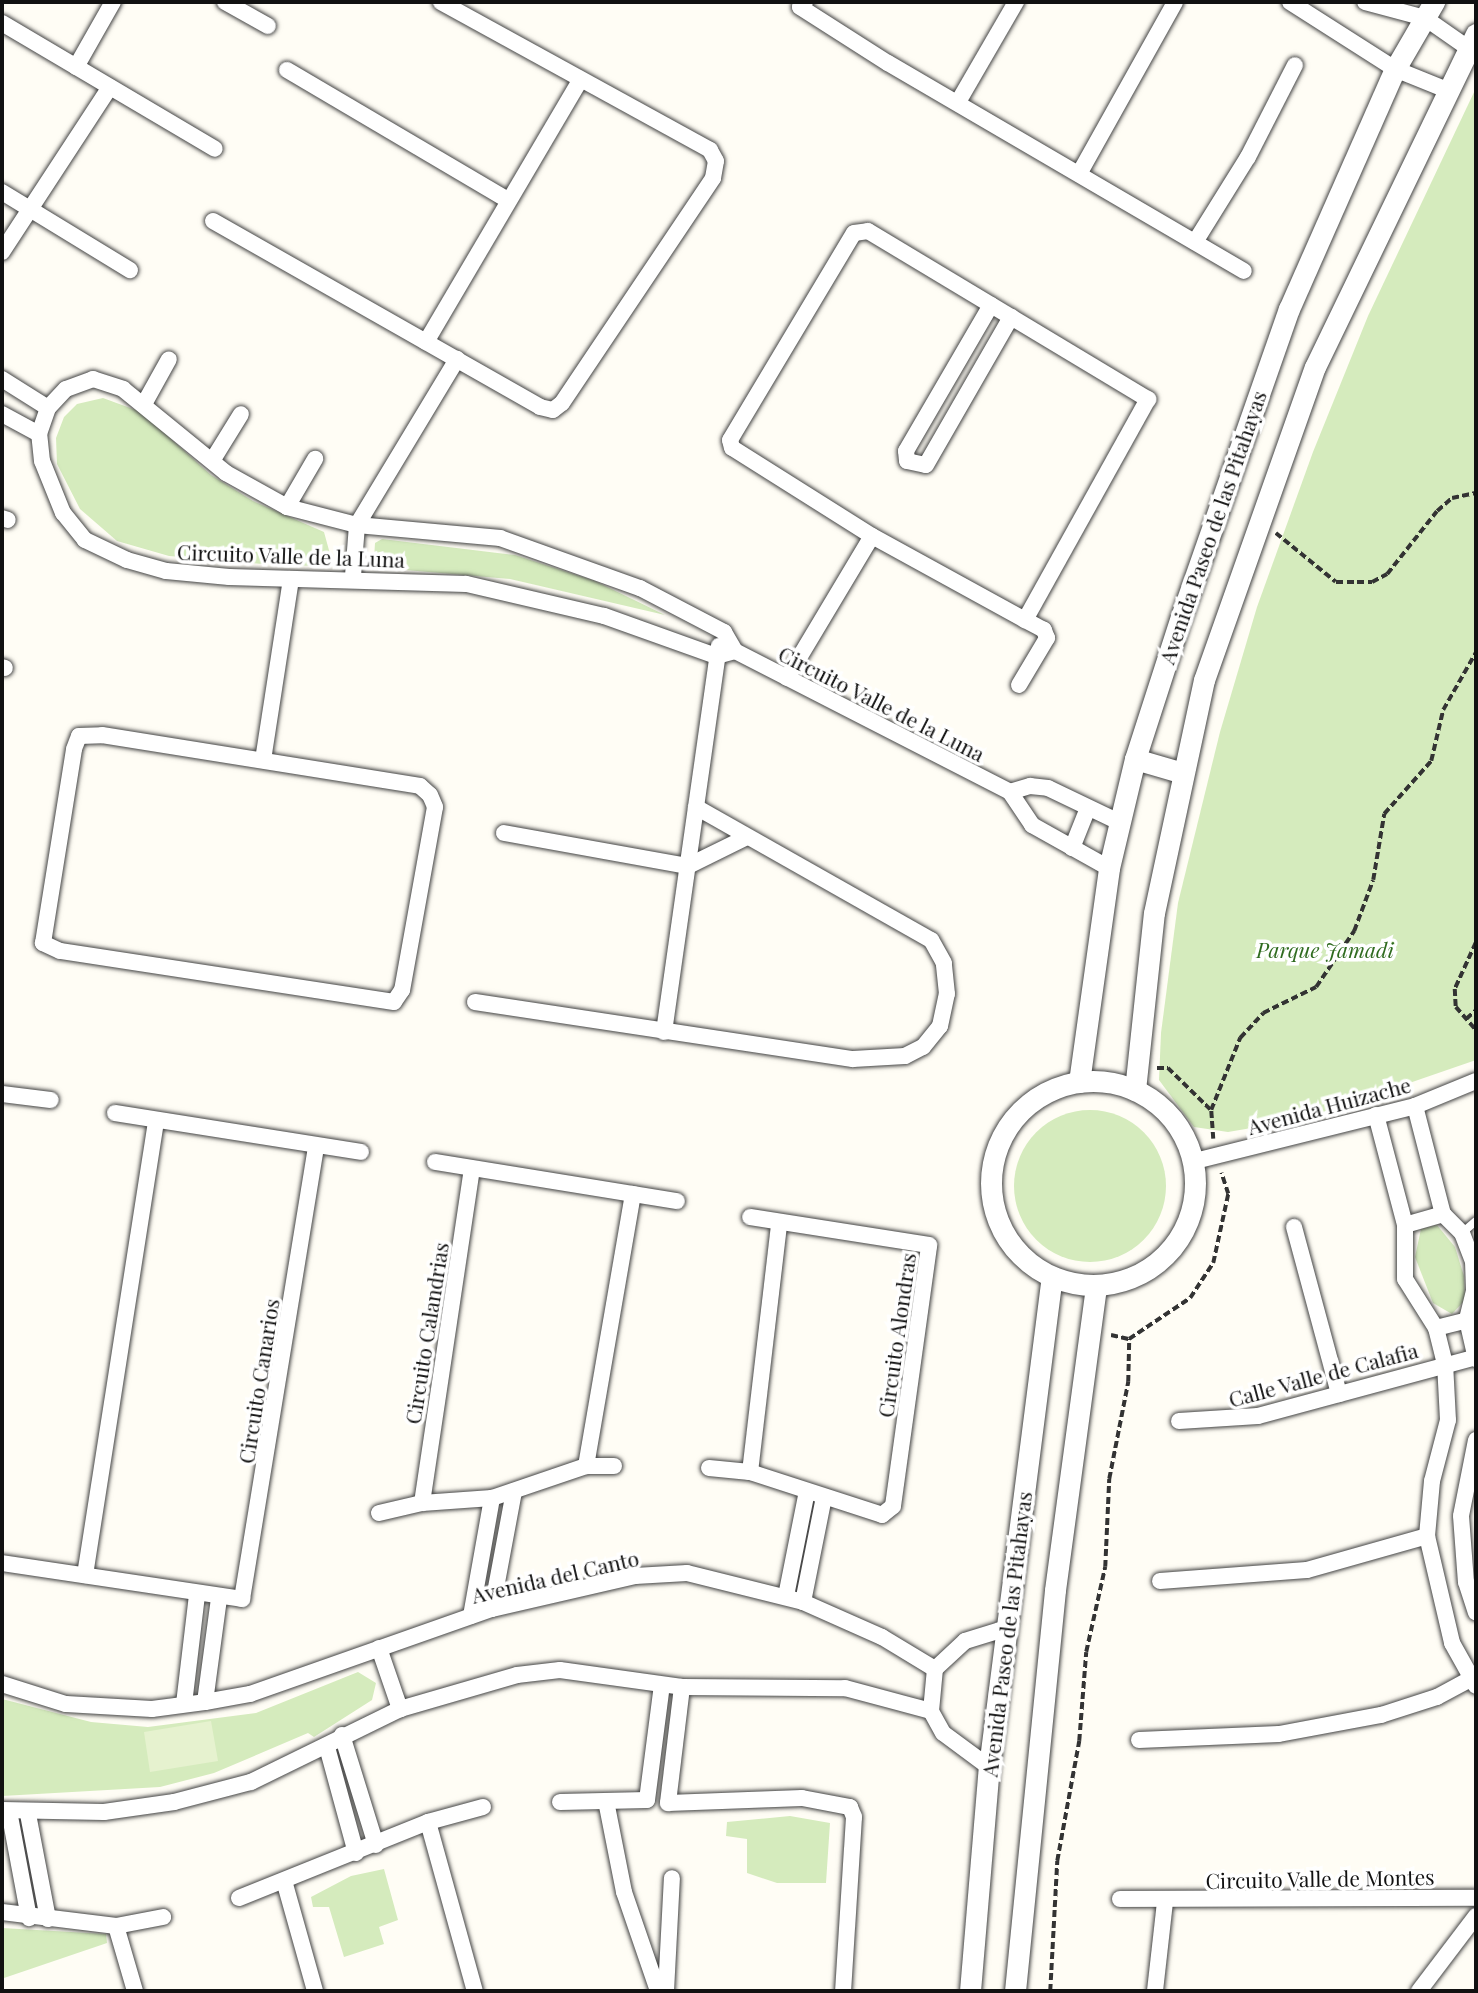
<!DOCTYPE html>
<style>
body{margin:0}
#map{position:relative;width:1478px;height:1993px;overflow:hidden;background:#fffdf5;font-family:"Playfair Display",serif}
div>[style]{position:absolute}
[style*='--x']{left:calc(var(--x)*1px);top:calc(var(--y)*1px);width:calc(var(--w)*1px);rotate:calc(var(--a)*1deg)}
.green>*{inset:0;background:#d5ebbd}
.round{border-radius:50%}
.pitch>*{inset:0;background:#e6f2cf}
.path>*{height:3.5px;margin-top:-1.75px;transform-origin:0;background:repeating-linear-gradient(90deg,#333 0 7px,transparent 0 10.5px)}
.roads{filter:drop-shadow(0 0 2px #444) drop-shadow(0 0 2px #444)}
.service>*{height:8px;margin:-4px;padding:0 4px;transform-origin:4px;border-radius:4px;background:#fff}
.minor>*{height:16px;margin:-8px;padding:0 8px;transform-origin:8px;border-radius:8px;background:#fff}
.tertiary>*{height:21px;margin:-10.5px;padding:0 10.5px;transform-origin:10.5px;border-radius:10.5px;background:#fff}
.tertiary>.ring{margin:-10.5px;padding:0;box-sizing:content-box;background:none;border:21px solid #fff;border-radius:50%}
span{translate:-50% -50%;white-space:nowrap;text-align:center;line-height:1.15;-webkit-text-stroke:7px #fff;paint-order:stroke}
.street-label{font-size:21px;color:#111}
.park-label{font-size:21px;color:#2f6b1f;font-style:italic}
.frame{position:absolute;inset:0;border:4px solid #111;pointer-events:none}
</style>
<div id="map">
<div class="green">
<div style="clip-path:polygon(1476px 88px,1476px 1060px,1305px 1119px,1228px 1132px,1194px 1127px,1159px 1080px,1161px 1033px,1178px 903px,1220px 732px,1257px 607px,1313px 452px,1368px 316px)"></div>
<div style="clip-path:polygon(103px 398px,141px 412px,211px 475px,253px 501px,324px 532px,330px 554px,315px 566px,263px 564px,169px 556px,117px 541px,80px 509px,57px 464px,56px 438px,64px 417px,77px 404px)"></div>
<div style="clip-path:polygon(382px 539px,515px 555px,595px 581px,665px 615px,510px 579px,394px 569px,374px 559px,375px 543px)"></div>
<div class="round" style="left:1014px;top:1110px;width:152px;height:152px"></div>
<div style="clip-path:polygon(1437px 1225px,1455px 1247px,1464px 1276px,1465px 1300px,1452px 1314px,1433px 1303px,1415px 1257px,1421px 1229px)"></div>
<div style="clip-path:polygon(358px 1672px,376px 1683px,372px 1700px,314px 1737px,308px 1733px,214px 1773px,160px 1787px,2px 1796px,2px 1699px,91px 1722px,148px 1727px,256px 1713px)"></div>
<div style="clip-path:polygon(790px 1816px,830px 1823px,826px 1883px,777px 1883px,747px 1873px,747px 1839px,726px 1836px,727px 1822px)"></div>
<div style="clip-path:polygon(384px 1869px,398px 1920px,379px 1927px,384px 1944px,344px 1957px,329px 1907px,313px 1907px,311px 1897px,351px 1876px)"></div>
<div style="clip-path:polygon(2px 1928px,106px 1934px,107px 1943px,4px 1978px)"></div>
</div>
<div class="pitch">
<div style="clip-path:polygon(211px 1721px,218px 1761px,150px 1772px,144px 1732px)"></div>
</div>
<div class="path">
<div style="--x:1276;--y:533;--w:77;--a:39.2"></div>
<div style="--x:1336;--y:582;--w:36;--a:0"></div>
<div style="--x:1372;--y:582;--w:17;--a:-28"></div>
<div style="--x:1387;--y:574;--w:80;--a:-51.6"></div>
<div style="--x:1437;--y:511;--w:20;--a:-41"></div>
<div style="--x:1452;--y:498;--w:25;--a:-12"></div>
<div style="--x:1476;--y:943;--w:51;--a:114.5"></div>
<div style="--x:1455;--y:989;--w:18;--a:87"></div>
<div style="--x:1456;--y:1007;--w:30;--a:49"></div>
<div style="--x:1466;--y:1019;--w:13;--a:-42"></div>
<div style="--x:1157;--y:1068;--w:11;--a:0"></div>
<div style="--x:1168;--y:1068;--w:60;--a:44.3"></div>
<div style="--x:1213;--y:1139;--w:29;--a:-94"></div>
<div style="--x:1211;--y:1110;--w:78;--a:-68.1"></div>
<div style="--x:1240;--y:1038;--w:34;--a:-47"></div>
<div style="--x:1263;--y:1013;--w:59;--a:-26.1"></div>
<div style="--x:1316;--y:987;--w:68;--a:-55.8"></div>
<div style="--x:1354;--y:931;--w:54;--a:-69.6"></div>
<div style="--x:1373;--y:880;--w:67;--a:-80.5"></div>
<div style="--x:1384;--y:814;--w:71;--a:-48.4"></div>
<div style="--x:1431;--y:761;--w:52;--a:-76.8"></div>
<div style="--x:1443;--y:710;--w:67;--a:-60.4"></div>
<div style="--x:1111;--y:1335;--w:18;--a:13"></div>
<div style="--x:1050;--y:1991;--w:130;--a:-86.9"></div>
<div style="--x:1057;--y:1861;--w:122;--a:-79.6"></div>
<div style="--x:1079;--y:1741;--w:89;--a:-85.5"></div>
<div style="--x:1086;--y:1652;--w:87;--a:-77.4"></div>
<div style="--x:1105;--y:1567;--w:88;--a:-87.4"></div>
<div style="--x:1109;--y:1479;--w:99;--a:-78.9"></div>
<div style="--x:1128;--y:1382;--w:43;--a:-88.7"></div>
<div style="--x:1129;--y:1339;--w:73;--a:-33.9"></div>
<div style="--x:1190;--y:1298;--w:42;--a:-56.7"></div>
<div style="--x:1213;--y:1263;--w:71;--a:-77.7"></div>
<div style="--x:1228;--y:1194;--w:22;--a:-108"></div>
</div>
<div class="roads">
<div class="service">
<div style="--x:1462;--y:1233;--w:18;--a:-41"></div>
</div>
<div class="minor">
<div style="--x:225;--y:2;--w:49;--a:29.2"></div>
<div style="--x:805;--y:2;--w:7;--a:135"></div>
<div style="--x:800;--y:7;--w:104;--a:32.5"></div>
<div style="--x:888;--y:63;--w:412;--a:30.3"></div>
<div style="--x:1290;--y:2;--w:125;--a:32.5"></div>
<div style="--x:1395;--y:69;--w:56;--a:22"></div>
<div style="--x:1365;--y:2;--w:62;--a:14.9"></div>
<div style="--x:1425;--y:18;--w:52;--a:34.9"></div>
<div style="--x:2;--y:23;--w:247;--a:30.6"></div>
<div style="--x:76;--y:67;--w:75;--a:-60.4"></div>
<div style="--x:287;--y:70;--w:256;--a:30.5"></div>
<div style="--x:958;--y:102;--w:116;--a:-59.9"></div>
<div style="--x:1079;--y:174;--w:197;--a:-60.8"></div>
<div style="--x:2;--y:192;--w:150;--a:31.4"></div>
<div style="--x:213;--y:221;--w:376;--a:29.6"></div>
<div style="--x:540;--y:407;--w:13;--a:13"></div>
<div style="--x:553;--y:410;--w:11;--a:-38"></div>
<div style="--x:562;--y:403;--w:271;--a:-56.1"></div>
<div style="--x:713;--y:178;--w:17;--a:-80"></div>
<div style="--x:716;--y:161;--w:13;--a:-119"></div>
<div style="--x:710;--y:150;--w:307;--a:-151.2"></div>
<div style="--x:1195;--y:242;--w:100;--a:-58.1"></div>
<div style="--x:1248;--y:157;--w:103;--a:-62.9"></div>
<div style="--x:2;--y:252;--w:197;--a:-56.8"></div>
<div style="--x:991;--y:305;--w:169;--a:120.2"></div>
<div style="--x:906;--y:451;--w:10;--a:84"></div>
<div style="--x:907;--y:461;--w:19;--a:12"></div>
<div style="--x:926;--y:465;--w:171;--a:-60.1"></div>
<div style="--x:426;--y:342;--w:303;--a:-59.5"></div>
<div style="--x:2;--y:379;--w:54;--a:32.2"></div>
<div style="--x:144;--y:404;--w:51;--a:-60.9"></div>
<div style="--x:2;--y:414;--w:42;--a:28.4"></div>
<div style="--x:212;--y:461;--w:55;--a:-58.3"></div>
<div style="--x:287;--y:507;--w:56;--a:-59.7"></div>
<div style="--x:2;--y:518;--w:6;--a:18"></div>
<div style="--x:353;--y:576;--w:51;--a:-85.5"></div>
<div style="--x:357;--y:525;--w:194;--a:-58.9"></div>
<div style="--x:735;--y:651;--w:20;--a:165"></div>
<div style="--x:716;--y:656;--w:119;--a:-160.3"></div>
<div style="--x:604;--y:616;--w:142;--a:-166.9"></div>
<div style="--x:466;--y:584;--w:237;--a:-178.3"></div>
<div style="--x:229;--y:577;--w:63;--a:-174.6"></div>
<div style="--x:166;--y:571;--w:41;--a:-164.2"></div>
<div style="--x:127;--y:560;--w:47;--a:-154.5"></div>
<div style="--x:85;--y:540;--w:35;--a:-129"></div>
<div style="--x:63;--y:513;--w:56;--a:-112"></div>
<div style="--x:42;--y:461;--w:27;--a:-96"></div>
<div style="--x:39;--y:434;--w:28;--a:-71"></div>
<div style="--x:48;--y:408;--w:26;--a:-47"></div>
<div style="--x:66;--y:389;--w:29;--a:-20"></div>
<div style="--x:93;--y:379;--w:32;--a:18"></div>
<div style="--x:123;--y:389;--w:133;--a:39.2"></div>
<div style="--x:226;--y:473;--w:70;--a:29.1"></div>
<div style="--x:287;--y:507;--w:72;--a:14.4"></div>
<div style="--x:357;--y:525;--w:144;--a:5.2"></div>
<div style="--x:500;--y:538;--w:149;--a:19.7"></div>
<div style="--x:640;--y:588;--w:95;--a:27.6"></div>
<div style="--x:724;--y:632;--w:22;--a:60"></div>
<div style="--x:735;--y:651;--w:309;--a:27.1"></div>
<div style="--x:1010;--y:792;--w:40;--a:56"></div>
<div style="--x:1032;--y:825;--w:88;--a:29.2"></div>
<div style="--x:2;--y:667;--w:3;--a:18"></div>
<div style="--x:787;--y:678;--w:165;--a:-59.1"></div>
<div style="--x:1019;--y:685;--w:55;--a:-59.2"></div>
<div style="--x:1047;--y:638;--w:9;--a:-111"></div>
<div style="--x:1044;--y:630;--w:21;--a:-152"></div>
<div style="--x:1025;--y:620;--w:175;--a:-151.2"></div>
<div style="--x:872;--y:536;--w:165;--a:-147.8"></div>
<div style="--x:732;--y:448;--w:8;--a:-104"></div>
<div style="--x:730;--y:440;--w:241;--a:-59.1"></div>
<div style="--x:854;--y:233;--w:14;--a:-8"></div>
<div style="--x:868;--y:231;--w:327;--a:31"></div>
<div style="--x:1148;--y:399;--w:253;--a:119.1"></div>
<div style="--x:102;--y:735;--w:322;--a:9.1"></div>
<div style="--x:420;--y:786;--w:13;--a:42"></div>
<div style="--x:430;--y:795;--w:13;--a:67"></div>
<div style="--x:435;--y:807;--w:186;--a:100.2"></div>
<div style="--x:402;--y:990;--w:14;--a:124"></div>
<div style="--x:394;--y:1002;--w:338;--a:-171.3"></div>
<div style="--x:60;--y:951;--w:19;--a:-155"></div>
<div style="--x:43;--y:943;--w:196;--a:-80.9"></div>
<div style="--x:74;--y:749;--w:14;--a:-69"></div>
<div style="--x:79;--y:736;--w:23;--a:-2"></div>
<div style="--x:263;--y:760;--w:183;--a:-81.2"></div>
<div style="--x:1010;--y:792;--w:21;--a:-17"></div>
<div style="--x:1030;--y:786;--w:18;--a:6"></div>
<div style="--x:1048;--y:788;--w:81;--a:25.6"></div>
<div style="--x:504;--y:833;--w:187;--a:10.2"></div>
<div style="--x:688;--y:866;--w:66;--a:-26.2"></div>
<div style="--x:1072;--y:848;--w:43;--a:-68.2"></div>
<div style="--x:475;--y:1002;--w:382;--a:8.6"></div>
<div style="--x:853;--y:1059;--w:52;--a:-3.3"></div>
<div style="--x:905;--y:1056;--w:20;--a:-27"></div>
<div style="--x:923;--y:1047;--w:27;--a:-51"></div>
<div style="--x:940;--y:1026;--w:33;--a:-78"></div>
<div style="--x:947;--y:994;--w:31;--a:-96"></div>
<div style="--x:944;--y:963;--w:26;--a:-119"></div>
<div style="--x:931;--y:940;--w:270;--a:-150.5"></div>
<div style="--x:664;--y:1032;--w:390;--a:-81.9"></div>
<div style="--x:2;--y:1094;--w:49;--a:7"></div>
<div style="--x:1415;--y:1106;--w:112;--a:75.5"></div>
<div style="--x:1443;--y:1214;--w:27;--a:45"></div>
<div style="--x:1462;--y:1233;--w:30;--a:69"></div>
<div style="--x:1473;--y:1261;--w:30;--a:88"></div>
<div style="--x:1474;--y:1291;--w:30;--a:104"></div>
<div style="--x:1467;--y:1320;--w:40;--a:77"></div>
<div style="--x:115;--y:1113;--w:249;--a:9"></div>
<div style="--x:1376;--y:1115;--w:114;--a:75.2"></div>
<div style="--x:1405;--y:1225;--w:54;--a:90"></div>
<div style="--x:1405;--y:1279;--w:58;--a:57.7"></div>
<div style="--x:1436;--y:1328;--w:36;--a:76"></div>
<div style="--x:1445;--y:1363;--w:57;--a:87"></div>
<div style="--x:1448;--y:1420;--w:63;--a:104.7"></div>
<div style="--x:1432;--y:1481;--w:55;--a:95.2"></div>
<div style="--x:1427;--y:1536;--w:110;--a:76.8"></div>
<div style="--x:1452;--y:1643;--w:49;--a:60.8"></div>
<div style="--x:435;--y:1162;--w:245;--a:9.2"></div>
<div style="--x:1191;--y:1162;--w:231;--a:-14"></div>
<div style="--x:1415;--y:1106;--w:66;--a:-22.3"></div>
<div style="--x:1405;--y:1225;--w:40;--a:-16"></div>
<div style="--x:1294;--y:1227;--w:173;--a:74.9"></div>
<div style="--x:1436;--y:1328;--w:32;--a:-14"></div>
<div style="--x:1179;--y:1421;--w:79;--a:-3.6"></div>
<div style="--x:1258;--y:1416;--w:226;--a:-15.1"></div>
<div style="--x:1476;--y:1440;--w:77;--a:101.2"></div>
<div style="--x:1461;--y:1516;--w:66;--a:85.7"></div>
<div style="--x:1466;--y:1582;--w:32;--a:72"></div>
<div style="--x:586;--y:1466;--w:276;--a:-80.2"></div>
<div style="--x:709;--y:1468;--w:41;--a:5.6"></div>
<div style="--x:750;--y:1472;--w:139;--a:18"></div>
<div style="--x:882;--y:1515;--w:14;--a:-39"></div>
<div style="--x:893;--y:1506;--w:263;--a:-82.1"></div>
<div style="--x:929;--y:1245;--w:181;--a:-171.1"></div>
<div style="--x:750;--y:1472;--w:250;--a:-83.3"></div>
<div style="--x:422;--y:1503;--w:338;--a:-81.5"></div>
<div style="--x:379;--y:1513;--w:44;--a:-13.1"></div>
<div style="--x:422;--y:1503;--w:70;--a:-4.1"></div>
<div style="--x:492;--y:1498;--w:99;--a:-18.8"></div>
<div style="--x:586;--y:1466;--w:28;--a:0"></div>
<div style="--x:2;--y:1563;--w:243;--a:8.5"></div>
<div style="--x:242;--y:1599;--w:459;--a:-80.7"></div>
<div style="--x:85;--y:1575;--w:460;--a:-81.1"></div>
<div style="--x:1160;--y:1581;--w:147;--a:-4.3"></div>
<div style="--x:1307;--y:1570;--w:125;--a:-15.8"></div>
<div style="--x:786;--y:1596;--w:107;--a:-78.7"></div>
<div style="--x:803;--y:1602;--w:107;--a:-78.7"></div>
<div style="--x:492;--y:1609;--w:120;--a:-79.4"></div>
<div style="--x:471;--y:1616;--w:120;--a:-79.9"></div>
<div style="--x:379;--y:1648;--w:65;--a:71"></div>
<div style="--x:2;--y:1684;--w:67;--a:17.4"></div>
<div style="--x:66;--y:1704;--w:86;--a:3.3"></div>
<div style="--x:152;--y:1709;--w:53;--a:-7.5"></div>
<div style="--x:205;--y:1702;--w:46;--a:-10.1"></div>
<div style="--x:250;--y:1694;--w:256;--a:-19.4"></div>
<div style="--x:492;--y:1609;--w:147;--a:-13"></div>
<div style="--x:635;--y:1576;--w:52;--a:-3.3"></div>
<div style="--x:687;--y:1573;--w:120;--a:14"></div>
<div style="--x:803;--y:1602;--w:86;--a:23.9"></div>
<div style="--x:882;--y:1637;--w:62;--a:31.1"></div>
<div style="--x:682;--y:1687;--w:117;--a:96.9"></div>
<div style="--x:668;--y:1803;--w:134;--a:-2.1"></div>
<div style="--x:802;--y:1798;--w:49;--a:10.6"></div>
<div style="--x:850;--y:1807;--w:11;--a:68"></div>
<div style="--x:854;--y:1817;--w:174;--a:93.6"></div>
<div style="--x:205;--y:1702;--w:105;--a:-82.3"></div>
<div style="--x:184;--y:1704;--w:110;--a:-83.2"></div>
<div style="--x:342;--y:1735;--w:115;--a:72.8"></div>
<div style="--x:1139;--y:1740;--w:140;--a:-2.5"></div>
<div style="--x:1279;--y:1734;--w:104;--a:-10.6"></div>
<div style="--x:1381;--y:1715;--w:59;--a:-17.8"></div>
<div style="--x:1437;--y:1697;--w:44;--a:-28.3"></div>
<div style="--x:327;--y:1747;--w:110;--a:74.7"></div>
<div style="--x:989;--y:1767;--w:57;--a:-143.5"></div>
<div style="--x:943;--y:1733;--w:25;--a:-119"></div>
<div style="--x:931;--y:1711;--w:42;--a:-84.6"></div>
<div style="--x:935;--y:1669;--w:41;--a:-43"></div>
<div style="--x:965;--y:1641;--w:44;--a:-17.2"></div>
<div style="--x:606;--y:1801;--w:93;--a:78.8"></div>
<div style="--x:624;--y:1892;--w:105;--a:71"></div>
<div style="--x:560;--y:1802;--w:87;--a:-1.3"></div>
<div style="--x:647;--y:1800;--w:116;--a:-82.6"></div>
<div style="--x:2;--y:1810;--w:102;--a:1.1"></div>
<div style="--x:104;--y:1812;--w:71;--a:-8.1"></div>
<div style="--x:174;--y:1802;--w:80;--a:-14.6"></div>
<div style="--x:251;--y:1782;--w:166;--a:-26.1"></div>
<div style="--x:400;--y:1709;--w:122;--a:-16.2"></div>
<div style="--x:517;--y:1675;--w:43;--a:-6.6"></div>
<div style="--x:560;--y:1670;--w:123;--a:7.9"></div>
<div style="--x:682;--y:1687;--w:163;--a:0.4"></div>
<div style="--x:845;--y:1688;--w:89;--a:15"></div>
<div style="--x:9;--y:1811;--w:109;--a:79.4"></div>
<div style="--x:28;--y:1814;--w:107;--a:79.2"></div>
<div style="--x:428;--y:1822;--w:175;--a:74.5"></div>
<div style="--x:285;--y:1884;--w:111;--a:74.3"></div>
<div style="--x:239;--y:1898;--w:204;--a:-21.9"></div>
<div style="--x:428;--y:1822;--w:57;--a:-15.3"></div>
<div style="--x:1120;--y:1899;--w:356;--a:-0.2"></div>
<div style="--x:2;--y:1912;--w:115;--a:7"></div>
<div style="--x:116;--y:1926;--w:48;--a:-10.8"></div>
<div style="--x:116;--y:1926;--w:68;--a:73.7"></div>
<div style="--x:666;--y:1991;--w:113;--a:-87"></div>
<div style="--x:1155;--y:1991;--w:90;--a:-83.6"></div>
<div style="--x:1419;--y:1991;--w:94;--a:-52.8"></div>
</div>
<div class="tertiary">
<div style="--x:1135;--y:759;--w:50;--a:16.3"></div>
<div class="ring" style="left:991px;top:1081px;width:183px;height:183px"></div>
<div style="--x:1079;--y:1082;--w:216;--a:-82"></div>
<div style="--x:1109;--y:868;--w:112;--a:-76.6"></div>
<div style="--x:1135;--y:759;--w:149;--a:-72.1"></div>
<div style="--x:1181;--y:617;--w:326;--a:-70.7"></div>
<div style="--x:1289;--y:309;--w:262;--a:-66.2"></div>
<div style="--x:1395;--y:69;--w:78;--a:-59.8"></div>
<div style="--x:1135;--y:1090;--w:178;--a:-83.9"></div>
<div style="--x:1154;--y:913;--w:238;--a:-77.9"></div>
<div style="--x:1204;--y:680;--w:332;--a:-70.5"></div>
<div style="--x:1315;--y:367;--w:370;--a:-64.2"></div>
<div style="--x:970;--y:1991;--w:225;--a:-85.2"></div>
<div style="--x:989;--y:1767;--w:493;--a:-82.7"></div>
<div style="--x:1015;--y:1991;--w:403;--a:-84.3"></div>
<div style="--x:1055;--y:1590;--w:307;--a:-82.3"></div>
</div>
</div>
<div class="street-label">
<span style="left:1212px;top:527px;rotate:-71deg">Avenida Paseo de las Pitahayas</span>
<span style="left:291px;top:555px;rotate:2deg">Circuito Valle de la Luna</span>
<span style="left:882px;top:703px;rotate:27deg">Circuito Valle de la Luna</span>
<span style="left:1329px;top:1105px;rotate:-15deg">Avenida Huizache</span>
<span style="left:426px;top:1333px;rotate:-81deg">Circuito Calandrias</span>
<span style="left:896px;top:1335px;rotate:-82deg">Circuito Alondras</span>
<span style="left:1323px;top:1374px;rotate:-15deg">Calle Valle de Calafia</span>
<span style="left:258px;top:1381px;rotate:-81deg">Circuito Canarios</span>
<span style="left:555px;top:1576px;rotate:-13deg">Avenida del Canto</span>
<span style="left:1006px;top:1634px;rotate:-83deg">Avenida Paseo de las Pitahayas</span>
<span style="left:1320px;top:1878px;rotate:-1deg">Circuito Valle de Montes</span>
</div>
<div class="park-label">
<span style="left:1325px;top:949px">Parque Jamadi</span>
</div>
<div class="frame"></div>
</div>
